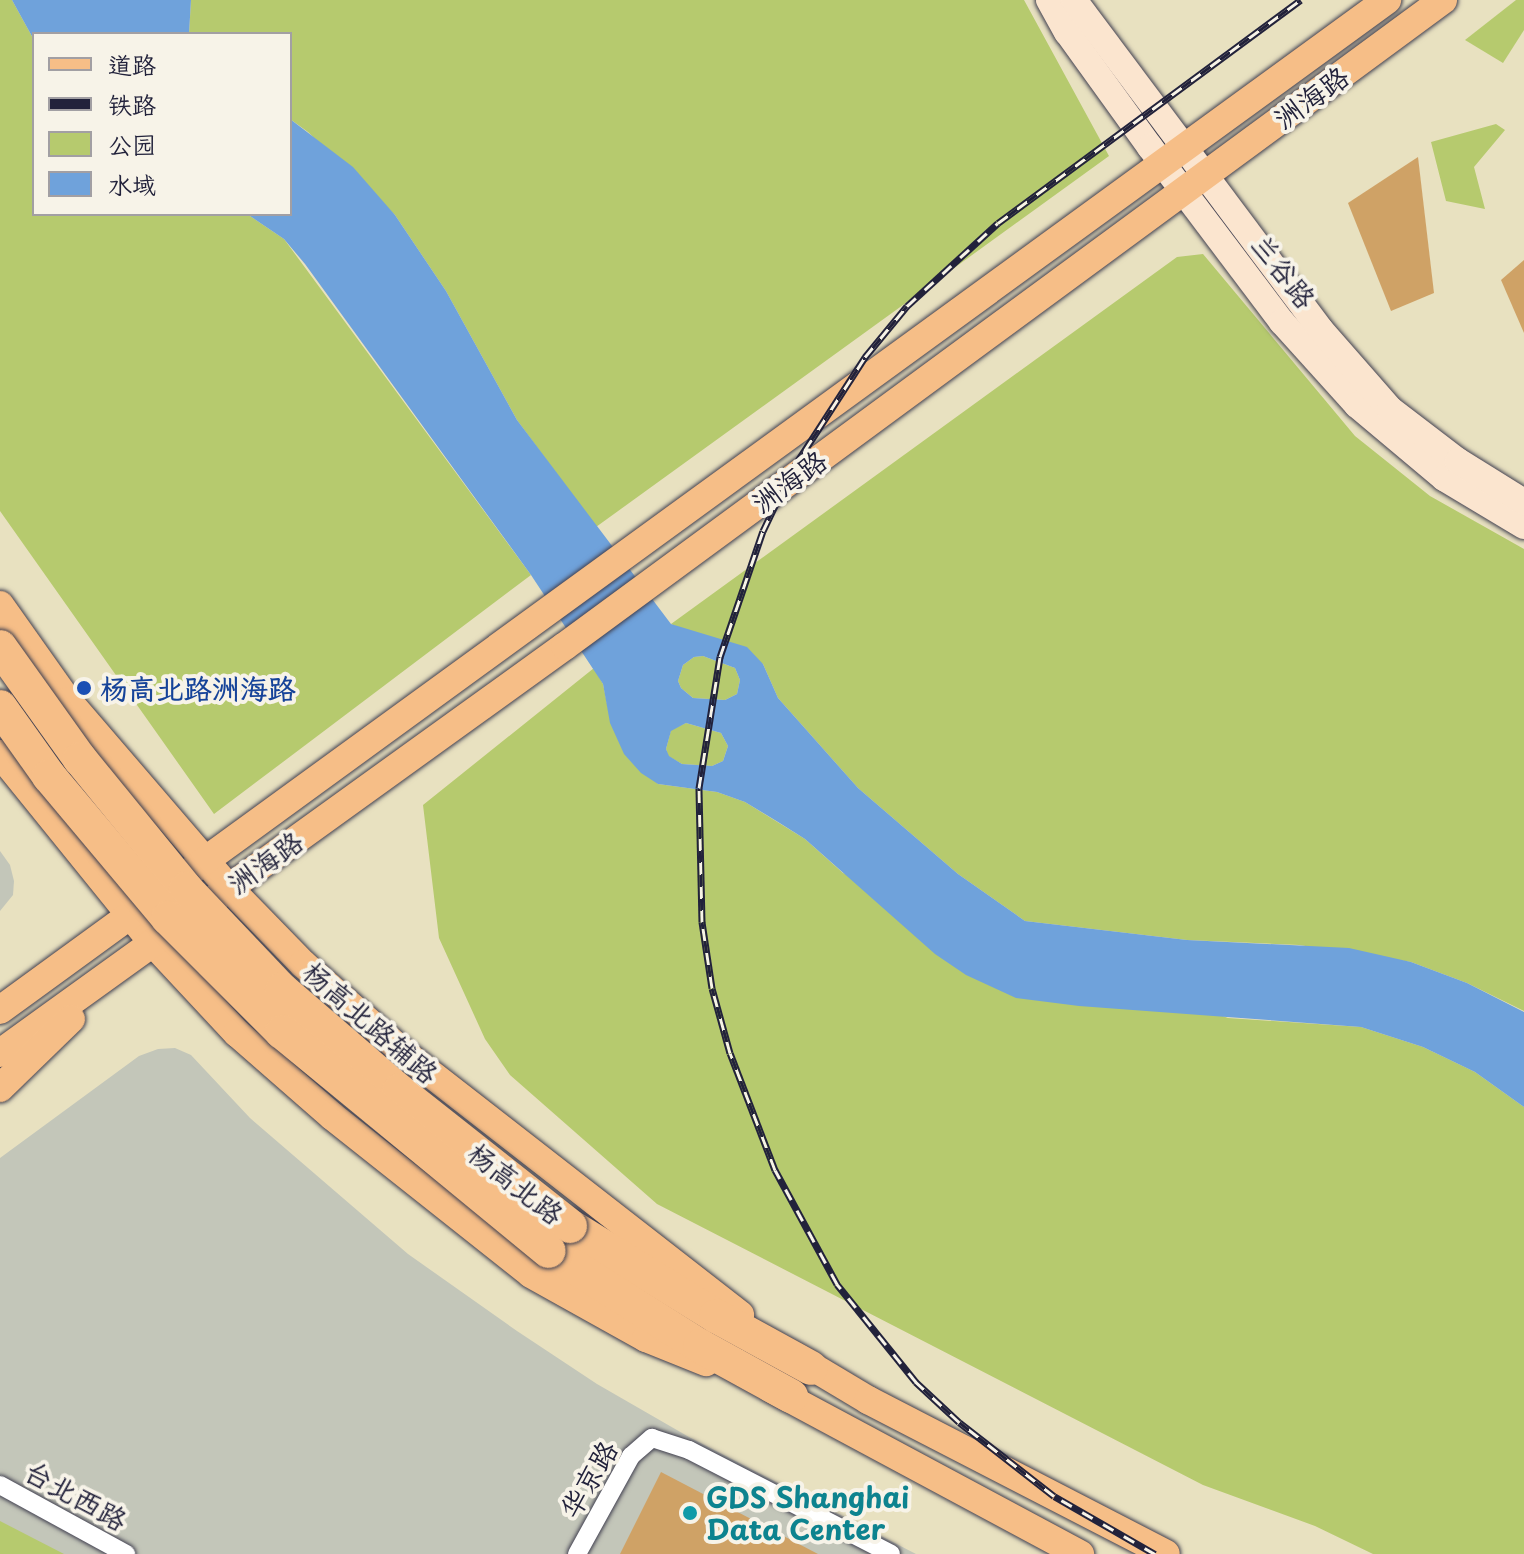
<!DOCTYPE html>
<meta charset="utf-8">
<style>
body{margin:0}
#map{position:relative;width:1524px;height:1554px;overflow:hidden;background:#e8e1c0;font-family:"Playpen Sans","LXGW WenKai TC",sans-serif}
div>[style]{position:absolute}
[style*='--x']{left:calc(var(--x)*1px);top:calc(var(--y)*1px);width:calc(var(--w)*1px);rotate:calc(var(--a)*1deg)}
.industrial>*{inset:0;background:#c3c6b9}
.green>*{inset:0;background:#b6ca6e}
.water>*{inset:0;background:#6fa2db}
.building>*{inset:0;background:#cfa266}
.roads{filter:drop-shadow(0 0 2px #403f4f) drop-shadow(0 0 2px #403f4f)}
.street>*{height:18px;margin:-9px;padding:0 9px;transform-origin:9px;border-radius:9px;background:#fff}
.secondary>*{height:26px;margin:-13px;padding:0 13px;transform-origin:13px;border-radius:13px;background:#fbe5cf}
.primary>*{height:28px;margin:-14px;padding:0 14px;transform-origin:14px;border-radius:14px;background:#f6be87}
.highway>*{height:34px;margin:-17px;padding:0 17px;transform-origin:17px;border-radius:17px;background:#f6be87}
.rail>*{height:7px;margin-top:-3.5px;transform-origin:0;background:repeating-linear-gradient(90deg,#f7f3e8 0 12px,#22223b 0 24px);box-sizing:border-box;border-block:2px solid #22223b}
.bridges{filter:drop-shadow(0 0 2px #403f4f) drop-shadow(0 0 2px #403f4f)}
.highway-bridge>*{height:34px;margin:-17px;padding:0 17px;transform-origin:17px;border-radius:17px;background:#f6be87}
.dots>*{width:22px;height:22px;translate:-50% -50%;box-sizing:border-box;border:4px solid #f7f3e8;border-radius:50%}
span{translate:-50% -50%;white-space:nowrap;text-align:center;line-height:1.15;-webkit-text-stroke:8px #f7f3e8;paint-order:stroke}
.street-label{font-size:28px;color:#22223b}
.transit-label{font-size:28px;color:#164399;font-weight:700}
.left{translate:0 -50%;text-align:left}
.culture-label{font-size:28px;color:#0d838f;font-weight:700}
.legend{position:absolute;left:32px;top:32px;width:260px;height:184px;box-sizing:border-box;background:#f7f3e8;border:2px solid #a29fa3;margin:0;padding:10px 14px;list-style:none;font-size:24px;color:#22223b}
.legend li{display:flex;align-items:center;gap:16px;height:40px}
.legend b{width:40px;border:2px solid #a29fa3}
</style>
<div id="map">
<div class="industrial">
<div style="clip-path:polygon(0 851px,10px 865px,14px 881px,13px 895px,0 911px)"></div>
<div style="clip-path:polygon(175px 1048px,191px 1055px,250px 1118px,408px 1254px,517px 1331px,597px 1384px,689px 1437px,916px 1554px,0 1554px,0 1158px,139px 1056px,158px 1049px)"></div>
</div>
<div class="green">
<div style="clip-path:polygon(0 0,12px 0,34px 40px,34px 214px,247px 214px,284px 239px,531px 575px,214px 814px,0 511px)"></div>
<div style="clip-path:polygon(191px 0,1024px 0,1109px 156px,596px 527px,517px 420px,446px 291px,395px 215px,308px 132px,290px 119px,290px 34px,189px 34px)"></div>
<div style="clip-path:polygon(1516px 0,1524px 0,1524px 30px,1503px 63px,1465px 40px)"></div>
<div style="clip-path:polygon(1496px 124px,1505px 130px,1474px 167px,1485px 209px,1446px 201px,1431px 142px)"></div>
<div style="clip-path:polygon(1203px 254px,1355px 436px,1430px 496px,1524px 549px,1524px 1011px,1467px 983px,1411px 962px,1299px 945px,1187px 940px,1025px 921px,958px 874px,858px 788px,778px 698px,763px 664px,671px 624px,1177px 257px)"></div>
<div style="clip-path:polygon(703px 656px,735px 668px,740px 680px,737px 694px,725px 700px,693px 698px,681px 688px,678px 681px,683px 665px,694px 657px)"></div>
<div style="clip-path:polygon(594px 668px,603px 684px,611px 723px,658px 784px,717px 792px,745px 802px,805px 839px,843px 873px,1228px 1018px,1361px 1027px,1423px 1047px,1475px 1072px,1524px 1107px,1524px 1554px,1373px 1554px,1315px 1526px,1203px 1485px,657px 1204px,510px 1075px,485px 1039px,439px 938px,423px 805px)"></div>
<div style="clip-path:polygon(686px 723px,721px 733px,728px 746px,723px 761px,712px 766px,682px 764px,668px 756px,666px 749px,671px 730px)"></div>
<div style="clip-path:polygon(0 1521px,64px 1554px,0 1554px)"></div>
</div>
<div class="water">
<div style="clip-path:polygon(12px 0,191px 0,189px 34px,34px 34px,34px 40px)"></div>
<div style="clip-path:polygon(evenodd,290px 119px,353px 167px,395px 215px,446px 291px,517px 420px,671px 624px,747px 647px,763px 664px,778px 698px,858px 788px,958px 874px,1025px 921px,1187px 940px,1349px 948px,1411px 962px,1467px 983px,1524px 1012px,1524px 1107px,1475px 1072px,1423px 1047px,1361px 1027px,1079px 1006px,1016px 998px,966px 975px,935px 954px,805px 839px,778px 822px,745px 802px,717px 792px,658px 784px,641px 773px,624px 754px,610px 723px,603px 684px,531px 575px,305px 264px,284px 239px,247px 214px,290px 214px,290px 119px,703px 656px,735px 668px,740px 680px,737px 694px,725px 700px,693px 698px,681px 688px,678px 681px,683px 665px,694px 657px,703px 656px,290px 119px,686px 723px,721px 733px,728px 746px,723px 761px,712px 766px,682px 764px,669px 756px,666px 749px,671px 731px,686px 723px)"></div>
</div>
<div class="building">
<div style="clip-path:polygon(1418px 157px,1434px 293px,1391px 311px,1348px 203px)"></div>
<div style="clip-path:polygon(1524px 260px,1524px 333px,1501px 280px)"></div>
<div style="clip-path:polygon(661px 1472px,818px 1554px,620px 1554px)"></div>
</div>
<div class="roads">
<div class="street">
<div style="--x:0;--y:1485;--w:144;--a:28.7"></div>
<div style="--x:577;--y:1554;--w:112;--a:-61.1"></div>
<div style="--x:631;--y:1456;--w:28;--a:-41"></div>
<div style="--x:652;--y:1438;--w:39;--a:18"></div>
<div style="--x:689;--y:1450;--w:227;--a:27.2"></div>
</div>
<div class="secondary">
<div style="--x:1049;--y:0;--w:37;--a:61"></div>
<div style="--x:1067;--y:32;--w:142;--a:54.2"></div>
<div style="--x:1150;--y:147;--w:219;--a:53"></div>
<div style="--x:1282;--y:322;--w:112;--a:47.9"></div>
<div style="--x:1357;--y:405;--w:114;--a:40"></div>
<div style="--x:1444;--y:478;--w:93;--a:31"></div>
<div style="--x:1074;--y:0;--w:411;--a:53.2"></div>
<div style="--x:1320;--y:329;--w:106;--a:48.8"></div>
<div style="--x:1390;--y:409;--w:86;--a:37.4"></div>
<div style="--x:1458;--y:461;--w:78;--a:31.8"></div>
</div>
<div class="primary">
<div style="--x:0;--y:605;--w:118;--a:54.7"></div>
<div style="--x:68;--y:701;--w:247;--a:49.3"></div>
<div style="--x:229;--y:888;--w:106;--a:45.8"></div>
<div style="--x:303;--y:964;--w:135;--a:41.4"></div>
<div style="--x:404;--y:1053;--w:426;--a:37.9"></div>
<div style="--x:0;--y:754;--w:242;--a:51"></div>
<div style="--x:152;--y:942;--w:125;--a:47"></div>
<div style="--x:237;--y:1033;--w:126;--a:41.1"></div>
<div style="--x:332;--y:1116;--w:254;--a:38.4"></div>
<div style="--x:531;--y:1274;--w:132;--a:29.1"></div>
<div style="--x:646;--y:1338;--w:65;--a:21.8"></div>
<div style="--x:0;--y:1010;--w:1716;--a:-36.06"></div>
<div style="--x:0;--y:1053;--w:696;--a:-35.77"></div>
<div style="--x:565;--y:646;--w:1090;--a:-36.34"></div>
<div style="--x:0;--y:1088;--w:99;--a:-44.2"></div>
<div style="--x:796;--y:1357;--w:84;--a:30.8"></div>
<div style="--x:868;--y:1400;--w:335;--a:27.3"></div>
<div style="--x:770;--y:1388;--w:352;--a:28.2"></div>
</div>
<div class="highway">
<div style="--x:570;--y:1226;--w:172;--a:31.7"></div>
<div style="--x:716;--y:1316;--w:108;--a:28.7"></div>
<div style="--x:549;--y:1251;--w:178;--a:32.2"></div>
<div style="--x:700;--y:1346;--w:104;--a:28.8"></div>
</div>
</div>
<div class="rail">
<div style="--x:1155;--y:1554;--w:116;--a:-150.1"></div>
<div style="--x:1054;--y:1496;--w:120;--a:-142.1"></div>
<div style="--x:959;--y:1422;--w:59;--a:-137.1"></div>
<div style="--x:916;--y:1382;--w:126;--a:-128.9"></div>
<div style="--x:837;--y:1284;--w:130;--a:-118.5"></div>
<div style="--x:775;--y:1170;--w:125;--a:-111"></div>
<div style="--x:730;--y:1053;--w:67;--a:-105.5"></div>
<div style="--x:712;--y:988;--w:67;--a:-98.6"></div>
<div style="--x:702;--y:922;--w:134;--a:-91.3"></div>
<div style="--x:699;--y:788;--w:133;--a:-80.9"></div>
<div style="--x:720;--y:657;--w:133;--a:-71.2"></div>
<div style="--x:763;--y:531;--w:68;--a:-64.6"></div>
<div style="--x:792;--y:470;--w:135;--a:-57.1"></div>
<div style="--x:865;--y:357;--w:66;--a:-50.5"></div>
<div style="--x:907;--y:306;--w:123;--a:-42.4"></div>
<div style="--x:998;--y:223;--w:376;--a:-36.4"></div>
</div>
<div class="bridges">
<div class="highway-bridge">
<div style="--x:0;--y:647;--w:138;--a:54.5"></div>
<div style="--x:80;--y:759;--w:168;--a:50.8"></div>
<div style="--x:186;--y:889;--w:139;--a:46.5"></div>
<div style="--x:282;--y:990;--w:155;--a:40.8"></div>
<div style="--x:399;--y:1091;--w:218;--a:38.3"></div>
<div style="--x:0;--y:707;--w:85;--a:54.6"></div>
<div style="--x:49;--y:776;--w:185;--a:50"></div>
<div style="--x:168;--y:918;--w:161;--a:45"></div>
<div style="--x:282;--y:1032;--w:345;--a:39.4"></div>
</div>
</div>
<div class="dots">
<div style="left:84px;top:688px;background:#1a4fb4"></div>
<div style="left:690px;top:1513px;background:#0f9aa8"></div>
</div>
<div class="street-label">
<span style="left:1311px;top:97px;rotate:-36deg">洲海路</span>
<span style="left:1284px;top:271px;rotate:52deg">兰谷路</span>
<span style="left:789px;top:481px;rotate:-36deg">洲海路</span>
<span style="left:265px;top:862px;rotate:-36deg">洲海路</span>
<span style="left:371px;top:1022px;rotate:41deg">杨高北路辅路</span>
<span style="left:516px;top:1183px;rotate:38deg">杨高北路</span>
<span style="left:588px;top:1479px;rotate:-59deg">华京路</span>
<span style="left:76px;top:1495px;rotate:29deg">台北西路</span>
</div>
<div class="transit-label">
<span class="left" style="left:100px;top:688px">杨高北路洲海路</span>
</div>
<div class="culture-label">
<span class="left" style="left:706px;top:1513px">GDS Shanghai<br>Data Center</span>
</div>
<ul class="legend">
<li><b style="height:10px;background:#f6be87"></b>道路</li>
<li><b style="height:10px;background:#22223b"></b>铁路</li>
<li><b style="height:22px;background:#b6ca6e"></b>公园</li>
<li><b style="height:22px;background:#6fa2db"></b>水域</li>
</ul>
</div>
